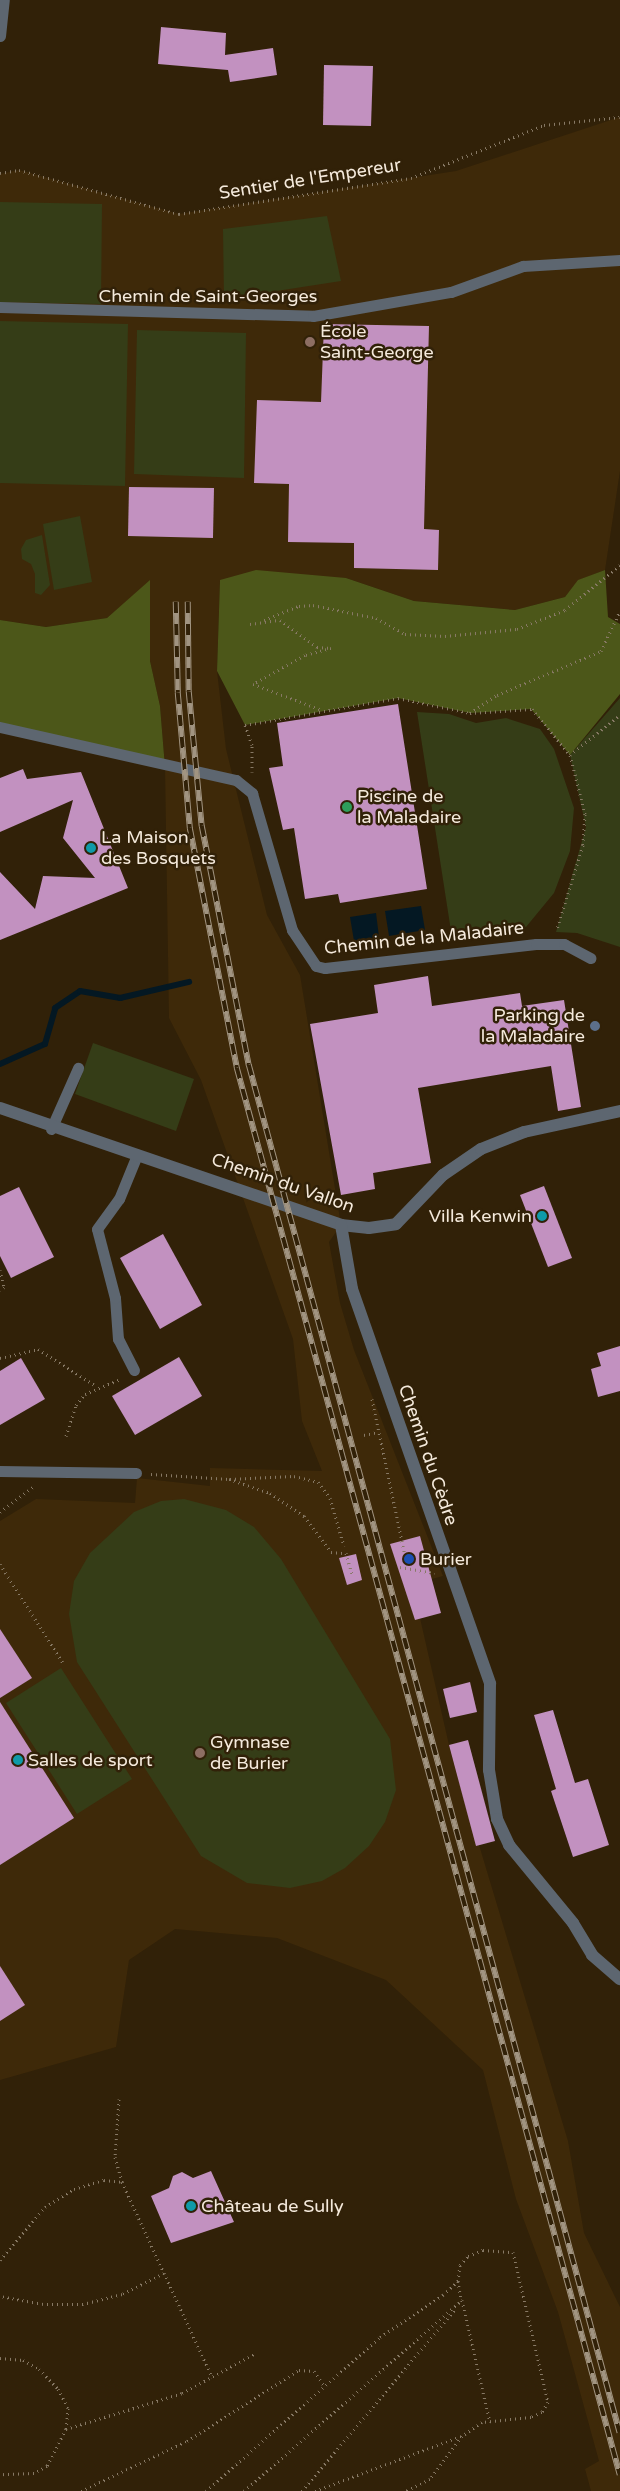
<!DOCTYPE html>
<meta charset="utf-8">
<style>
body{margin:0}
#map{position:relative;width:620px;height:2491px;overflow:hidden;background:#312108;font-family:"Varela Round",sans-serif}
div>[style]{position:absolute}
[style*='--x']{left:calc(var(--x)*1px);top:calc(var(--y)*1px);width:calc(var(--w)*1px);rotate:calc(var(--a)*1deg)}
.built>*{inset:0;background:#3e2909}
.green>*{inset:0;background:#353d17}
.forest>*{inset:0;background:#4c5719}
.water>*{inset:0;background:#041823}
.stream>*{height:6px;margin:-3px;padding:0 3px;transform-origin:3px;border-radius:3px;background:#041823}
.building>*{inset:0;background:#c291c0}
.path>*{height:3px;margin-top:-1.5px;transform-origin:0;background:repeating-linear-gradient(90deg,#877965 0 1px,transparent 0 5px)}
.lane>*{height:11px;margin:-5.5px;padding:0 5.5px;transform-origin:5.5px;border-radius:5.5px;background:#5d6670}
.street>*{height:12px;margin:-6px;padding:0 6px;transform-origin:6px;border-radius:6px;background:#5d6670}
.rail>*{height:5.5px;margin-top:-2.75px;transform-origin:0;background:repeating-linear-gradient(90deg,#312108 0 11px,#a19481 0 22px);box-sizing:border-box;border-block:1px solid #a19481}
.dots>*{width:14px;height:14px;translate:-50% -50%;box-sizing:border-box;border:2px solid #312108;border-radius:50%}
span{translate:-50% -50%;white-space:nowrap;text-align:center;line-height:1.15;-webkit-text-stroke:5px #312108;paint-order:stroke}
.street-label{font-size:18px;color:#f5eadc}
.poi-label{font-size:18px;color:#f5eadc}
.left{translate:0 -50%;text-align:left}
.right{translate:-100% -50%;text-align:right}
</style>
<div id="map">
<div class="built">
<div style="clip-path:polygon(620px 117px,620px 471px,605px 570px,579px 580px,565px 597px,515px 610px,414px 601px,346px 578px,220px 580px,217px 671px,226px 749px,267px 915px,300px 975px,341px 1225px,329px 1242px,340px 1303px,354px 1350px,443px 1576px,432px 1579px,420px 1618px,449px 1745px,568px 2141px,584px 2233px,620px 2307px,620px 2491px,591px 2491px,585px 2469px,599px 2461px,558px 2312px,516px 2199px,483px 2070px,386px 1980px,277px 1938px,175px 1929px,129px 1960px,116px 2047px,0 2080px,0 1521px,36px 1499px,135px 1503px,137px 1478px,210px 1486px,210px 1468px,322px 1471px,302px 1421px,293px 1339px,201px 1080px,169px 1018px,165px 767px,160px 706px,150px 661px,150px 581px,107px 618px,46px 627px,0 620px,0 174px,19px 170px,179px 214px,456px 171px)"></div>
</div>
<div class="green">
<div style="clip-path:polygon(0 202px,102px 204px,101px 304px,0 302px)"></div>
<div style="clip-path:polygon(327px 216px,341px 281px,224px 299px,223px 229px)"></div>
<div style="clip-path:polygon(0 321px,128px 324px,125px 486px,0 483px)"></div>
<div style="clip-path:polygon(137px 330px,246px 333px,244px 478px,134px 474px)"></div>
<div style="clip-path:polygon(80px 516px,92px 582px,54px 590px,43px 524px)"></div>
<div style="clip-path:polygon(42px 535px,50px 585px,41px 595px,35px 593px,35px 574px,31px 564px,22px 559px,21px 549px,26px 540px)"></div>
<div style="clip-path:polygon(620px 698px,620px 947px,577px 933px,556px 932px,586px 827px,570px 755px)"></div>
<div style="clip-path:polygon(417px 712px,449px 714px,476px 723px,506px 718px,540px 729px,554px 749px,574px 808px,570px 851px,554px 893px,526px 927px,441px 938px,451px 931px)"></div>
<div style="clip-path:polygon(93px 1043px,194px 1079px,176px 1131px,75px 1094px)"></div>
<div style="clip-path:polygon(184px 1499px,226px 1510px,254px 1527px,281px 1559px,390px 1739px,396px 1790px,385px 1822px,369px 1846px,345px 1868px,322px 1881px,290px 1888px,247px 1883px,201px 1856px,77px 1662px,69px 1614px,74px 1581px,90px 1553px,134px 1512px,161px 1501px)"></div>
<div style="clip-path:polygon(61px 1668px,132px 1779px,77px 1814px,6px 1703px)"></div>
</div>
<div class="forest">
<div style="clip-path:polygon(256px 570px,346px 578px,414px 601px,515px 610px,565px 597px,578px 580px,605px 570px,608px 617px,620px 624px,620px 694px,570px 755px,531px 709px,470px 713px,398px 698px,245px 725px,217px 671px,220px 580px)"></div>
<div style="clip-path:polygon(150px 580px,150px 661px,160px 706px,165px 767px,0 727px,0 620px,46px 627px,107px 618px)"></div>
</div>
<div class="water">
<div style="clip-path:polygon(421px 906px,425px 930px,389px 936px,385px 911px)"></div>
<div style="clip-path:polygon(376px 913px,379px 937px,354px 941px,350px 917px)"></div>
</div>
<div class="stream">
<div style="--x:0;--y:1064;--w:49;--a:-24"></div>
<div style="--x:45;--y:1044;--w:37;--a:-74"></div>
<div style="--x:55;--y:1008;--w:30;--a:-34"></div>
<div style="--x:80;--y:991;--w:41;--a:9.9"></div>
<div style="--x:120;--y:998;--w:71;--a:-13.1"></div>
</div>
<div class="building">
<div style="clip-path:polygon(161px 27px,226px 33px,225px 55px,273px 48px,277px 75px,230px 82px,228px 70px,158px 64px)"></div>
<div style="clip-path:polygon(324px 65px,373px 66px,371px 126px,323px 125px)"></div>
<div style="clip-path:polygon(324px 324px,429px 326px,424px 529px,439px 530px,438px 570px,354px 568px,354px 543px,288px 542px,289px 484px,254px 483px,257px 400px,321px 402px)"></div>
<div style="clip-path:polygon(129px 487px,214px 488px,213px 538px,128px 536px)"></div>
<div style="clip-path:polygon(398px 704px,427px 889px,340px 903px,338px 894px,305px 899px,294px 828px,283px 830px,269px 768px,283px 766px,277px 723px)"></div>
<div style="clip-path:polygon(23px 769px,27px 779px,81px 772px,128px 888px,0 940px,0 872px,35px 909px,43px 876px,95px 878px,63px 838px,73px 800px,0 832px,0 778px)"></div>
<div style="clip-path:polygon(428px 976px,432px 1006px,520px 993px,522px 1006px,564px 1000px,581px 1107px,558px 1111px,551px 1066px,418px 1088px,431px 1163px,373px 1173px,375px 1189px,341px 1195px,310px 1024px,378px 1013px,374px 985px)"></div>
<div style="clip-path:polygon(544px 1186px,572px 1258px,548px 1267px,520px 1195px)"></div>
<div style="clip-path:polygon(19px 1187px,54px 1257px,11px 1278px,0 1256px,0 1196px)"></div>
<div style="clip-path:polygon(163px 1234px,202px 1305px,160px 1329px,120px 1258px)"></div>
<div style="clip-path:polygon(620px 1346px,620px 1391px,598px 1397px,591px 1369px,601px 1366px,597px 1353px)"></div>
<div style="clip-path:polygon(179px 1357px,202px 1396px,135px 1435px,112px 1396px)"></div>
<div style="clip-path:polygon(21px 1358px,45px 1399px,0 1425px,0 1371px)"></div>
<div style="clip-path:polygon(420px 1536px,441px 1613px,415px 1620px,390px 1544px)"></div>
<div style="clip-path:polygon(356px 1554px,362px 1580px,347px 1585px,339px 1558px)"></div>
<div style="clip-path:polygon(0 1629px,32px 1678px,0 1698px)"></div>
<div style="clip-path:polygon(470px 1682px,477px 1712px,450px 1718px,443px 1689px)"></div>
<div style="clip-path:polygon(0 1702px,74px 1818px,0 1865px)"></div>
<div style="clip-path:polygon(553px 1710px,575px 1783px,588px 1779px,609px 1845px,573px 1857px,551px 1791px,556px 1789px,534px 1715px)"></div>
<div style="clip-path:polygon(468px 1740px,495px 1841px,476px 1846px,449px 1745px)"></div>
<div style="clip-path:polygon(0 1966px,25px 2005px,0 2021px)"></div>
<div style="clip-path:polygon(211px 2171px,234px 2222px,171px 2243px,151px 2196px,169px 2188px,173px 2176px,182px 2172px,193px 2178px)"></div>
</div>
<div class="path">
<div style="--x:0;--y:173;--w:19;--a:-9"></div>
<div style="--x:19;--y:170;--w:166;--a:15.4"></div>
<div style="--x:179;--y:214;--w:235;--a:-8.8"></div>
<div style="--x:411;--y:178;--w:143;--a:-21.7"></div>
<div style="--x:544;--y:125;--w:76;--a:-6"></div>
<div style="--x:264;--y:620;--w:38;--a:-22"></div>
<div style="--x:299;--y:606;--w:14;--a:-4"></div>
<div style="--x:313;--y:605;--w:64;--a:11.7"></div>
<div style="--x:376;--y:618;--w:33;--a:29"></div>
<div style="--x:405;--y:634;--w:40;--a:2.9"></div>
<div style="--x:445;--y:636;--w:72;--a:-5.6"></div>
<div style="--x:517;--y:629;--w:52;--a:-21.6"></div>
<div style="--x:565;--y:610;--w:71;--a:-39.3"></div>
<div style="--x:250;--y:624;--w:30;--a:-8"></div>
<div style="--x:280;--y:620;--w:46;--a:36.1"></div>
<div style="--x:317;--y:647;--w:14;--a:4"></div>
<div style="--x:331;--y:648;--w:27;--a:165"></div>
<div style="--x:305;--y:655;--w:60;--a:150.9"></div>
<div style="--x:253;--y:684;--w:74;--a:20.6"></div>
<div style="--x:470;--y:713;--w:32;--a:-34"></div>
<div style="--x:497;--y:695;--w:113;--a:-22.9"></div>
<div style="--x:601;--y:651;--w:44;--a:-64.6"></div>
<div style="--x:570;--y:755;--w:64;--a:-38.7"></div>
<div style="--x:252;--y:772;--w:27;--a:-90"></div>
<div style="--x:252;--y:745;--w:21;--a:-109"></div>
<div style="--x:245;--y:725;--w:155;--a:-10"></div>
<div style="--x:398;--y:698;--w:74;--a:11.8"></div>
<div style="--x:470;--y:713;--w:62;--a:-3.7"></div>
<div style="--x:532;--y:709;--w:60;--a:50.4"></div>
<div style="--x:570;--y:755;--w:61;--a:75.7"></div>
<div style="--x:585;--y:814;--w:31;--a:94"></div>
<div style="--x:583;--y:845;--w:88;--a:107.2"></div>
<div style="--x:0;--y:1270;--w:17;--a:77"></div>
<div style="--x:4;--y:1287;--w:5;--a:143"></div>
<div style="--x:0;--y:1358;--w:39;--a:-13"></div>
<div style="--x:38;--y:1349;--w:69;--a:32.5"></div>
<div style="--x:372;--y:1399;--w:170;--a:78.1"></div>
<div style="--x:364;--y:1435;--w:14;--a:-12"></div>
<div style="--x:66;--y:1436;--w:33;--a:-72"></div>
<div style="--x:76;--y:1405;--w:14;--a:-51"></div>
<div style="--x:85;--y:1394;--w:39;--a:-23"></div>
<div style="--x:151;--y:1474;--w:78;--a:3.7"></div>
<div style="--x:229;--y:1479;--w:43;--a:18.9"></div>
<div style="--x:270;--y:1493;--w:41;--a:34.1"></div>
<div style="--x:304;--y:1516;--w:45;--a:53.1"></div>
<div style="--x:331;--y:1552;--w:11;--a:5"></div>
<div style="--x:230;--y:1479;--w:64;--a:-2.7"></div>
<div style="--x:294;--y:1476;--w:25;--a:14"></div>
<div style="--x:318;--y:1482;--w:20;--a:53"></div>
<div style="--x:330;--y:1498;--w:50;--a:73.7"></div>
<div style="--x:0;--y:1512;--w:41;--a:-37.1"></div>
<div style="--x:346;--y:1553;--w:22;--a:74"></div>
<div style="--x:0;--y:1564;--w:117;--a:57.5"></div>
<div style="--x:400;--y:1567;--w:35;--a:10"></div>
<div style="--x:119;--y:2099;--w:58;--a:93.9"></div>
<div style="--x:115;--y:2157;--w:26;--a:74"></div>
<div style="--x:0;--y:2260;--w:70;--a:-49.7"></div>
<div style="--x:45;--y:2207;--w:34;--a:-32"></div>
<div style="--x:74;--y:2189;--w:31;--a:-17"></div>
<div style="--x:104;--y:2180;--w:18;--a:6"></div>
<div style="--x:122;--y:2182;--w:100;--a:65.2"></div>
<div style="--x:164;--y:2273;--w:47;--a:153.4"></div>
<div style="--x:122;--y:2294;--w:40;--a:165.6"></div>
<div style="--x:83;--y:2304;--w:40;--a:180"></div>
<div style="--x:43;--y:2304;--w:44;--a:-169.5"></div>
<div style="--x:164;--y:2273;--w:115;--a:65.2"></div>
<div style="--x:458;--y:2281;--w:20;--a:81"></div>
<div style="--x:0;--y:2358;--w:23;--a:5"></div>
<div style="--x:23;--y:2360;--w:18;--a:29"></div>
<div style="--x:39;--y:2369;--w:28;--a:46"></div>
<div style="--x:58;--y:2389;--w:21;--a:62"></div>
<div style="--x:68;--y:2408;--w:21;--a:95"></div>
<div style="--x:66;--y:2429;--w:42;--a:117.2"></div>
<div style="--x:47;--y:2466;--w:15;--a:152"></div>
<div style="--x:34;--y:2473;--w:34;--a:178"></div>
<div style="--x:66;--y:2429;--w:121;--a:-17.2"></div>
<div style="--x:182;--y:2393;--w:82;--a:-28.4"></div>
<div style="--x:81;--y:2491;--w:117;--a:-25.3"></div>
<div style="--x:187;--y:2441;--w:133;--a:-32.4"></div>
<div style="--x:299;--y:2370;--w:15;--a:4"></div>
<div style="--x:314;--y:2371;--w:18;--a:56"></div>
<div style="--x:206;--y:2491;--w:232;--a:-41.5"></div>
<div style="--x:380;--y:2337;--w:76;--a:-33.7"></div>
<div style="--x:443;--y:2295;--w:21;--a:-43"></div>
<div style="--x:458;--y:2281;--w:16;--a:-83"></div>
<div style="--x:460;--y:2265;--w:12;--a:-48"></div>
<div style="--x:468;--y:2256;--w:16;--a:-22"></div>
<div style="--x:483;--y:2250;--w:30;--a:4"></div>
<div style="--x:513;--y:2252;--w:154;--a:76.9"></div>
<div style="--x:548;--y:2402;--w:12;--a:121"></div>
<div style="--x:542;--y:2412;--w:12;--a:156"></div>
<div style="--x:531;--y:2417;--w:49;--a:174.2"></div>
<div style="--x:482;--y:2422;--w:24;--a:145"></div>
<div style="--x:462;--y:2436;--w:54;--a:126.7"></div>
<div style="--x:430;--y:2479;--w:28;--a:154"></div>
<div style="--x:244;--y:2491;--w:290;--a:-41.2"></div>
<div style="--x:462;--y:2300;--w:125;--a:77.1"></div>
<div style="--x:302;--y:2491;--w:239;--a:-49.9"></div>
<div style="--x:315;--y:2491;--w:156;--a:-20.6"></div>
</div>
<div class="lane">
<div style="--x:0;--y:36;--w:36;--a:-84"></div>
<div style="--x:0;--y:307;--w:313;--a:1.6"></div>
<div style="--x:313;--y:316;--w:140;--a:-9.9"></div>
<div style="--x:451;--y:292;--w:77;--a:-19.9"></div>
<div style="--x:523;--y:266;--w:97;--a:-3.5"></div>
<div style="--x:0;--y:727;--w:242;--a:12.7"></div>
<div style="--x:236;--y:780;--w:21;--a:39"></div>
<div style="--x:252;--y:793;--w:143;--a:73.7"></div>
<div style="--x:292;--y:930;--w:43;--a:56.3"></div>
<div style="--x:316;--y:966;--w:9;--a:13"></div>
<div style="--x:325;--y:968;--w:212;--a:-6.5"></div>
<div style="--x:536;--y:944;--w:28;--a:0"></div>
<div style="--x:564;--y:944;--w:30;--a:28"></div>
<div style="--x:51;--y:1129;--w:67;--a:-66.1"></div>
<div style="--x:134;--y:1370;--w:35;--a:-117"></div>
<div style="--x:118;--y:1339;--w:41;--a:-94.2"></div>
<div style="--x:115;--y:1298;--w:71;--a:-104.6"></div>
<div style="--x:97;--y:1229;--w:37;--a:-54"></div>
<div style="--x:119;--y:1199;--w:48;--a:-67.8"></div>
<div style="--x:0;--y:1471;--w:136;--a:0.8"></div>
</div>
<div class="street">
<div style="--x:0;--y:1108;--w:361;--a:18.9"></div>
<div style="--x:341;--y:1225;--w:28;--a:6"></div>
<div style="--x:369;--y:1228;--w:27;--a:-8"></div>
<div style="--x:396;--y:1224;--w:68;--a:-46.2"></div>
<div style="--x:443;--y:1175;--w:46;--a:-34.4"></div>
<div style="--x:481;--y:1149;--w:46;--a:-21.6"></div>
<div style="--x:524;--y:1132;--w:98;--a:-12.3"></div>
<div style="--x:341;--y:1225;--w:65;--a:80.2"></div>
<div style="--x:352;--y:1289;--w:418;--a:70.7"></div>
<div style="--x:490;--y:1684;--w:86;--a:90.7"></div>
<div style="--x:489;--y:1770;--w:50;--a:80.7"></div>
<div style="--x:497;--y:1819;--w:29;--a:65"></div>
<div style="--x:509;--y:1845;--w:101;--a:50.6"></div>
<div style="--x:573;--y:1923;--w:37;--a:59"></div>
<div style="--x:592;--y:1955;--w:37;--a:41"></div>
</div>
<div class="rail">
<div style="--x:176;--y:602;--w:91;--a:88.7"></div>
<div style="--x:178;--y:693;--w:136;--a:84.9"></div>
<div style="--x:190;--y:828;--w:245;--a:78.9"></div>
<div style="--x:237;--y:1068;--w:1458;--a:74.77"></div>
<div style="--x:188;--y:602;--w:90;--a:89.4"></div>
<div style="--x:189;--y:692;--w:135;--a:84.5"></div>
<div style="--x:202;--y:826;--w:244;--a:78.9"></div>
<div style="--x:249;--y:1065;--w:1417;--a:74.83"></div>
</div>
<div class="dots">
<div style="left:310px;top:342px;background:#8d6e63"></div>
<div style="left:347px;top:807px;background:#2e9e5b"></div>
<div style="left:91px;top:848px;background:#0f9aa8"></div>
<div style="left:595px;top:1026px;background:#5c6f8a"></div>
<div style="left:542px;top:1216px;background:#0f9aa8"></div>
<div style="left:409px;top:1559px;background:#1a4fb4"></div>
<div style="left:200px;top:1753px;background:#8d6e63"></div>
<div style="left:18px;top:1760px;background:#0f9aa8"></div>
<div style="left:191px;top:2206px;background:#0f9aa8"></div>
</div>
<div class="street-label">
<span style="left:310px;top:179px;rotate:-9deg">Sentier de l'Empereur</span>
<span style="left:208px;top:296px">Chemin de Saint-Georges</span>
<span style="left:424px;top:938px;rotate:-6deg">Chemin de la Maladaire</span>
<span style="left:283px;top:1183px;rotate:19deg">Chemin du Vallon</span>
<span style="left:428px;top:1455px;rotate:71deg">Chemin du Cèdre</span>
</div>
<div class="poi-label">
<span class="left" style="left:320px;top:342px">École<br>Saint-George</span>
<span class="left" style="left:357px;top:807px">Piscine de<br>la Maladaire</span>
<span class="left" style="left:101px;top:848px">La Maison<br>des Bosquets</span>
<span class="right" style="left:585px;top:1026px">Parking de<br>la Maladaire</span>
<span class="right" style="left:532px;top:1216px">Villa Kenwin</span>
<span class="left" style="left:420px;top:1559px">Burier</span>
<span class="left" style="left:210px;top:1753px">Gymnase<br>de Burier</span>
<span class="left" style="left:28px;top:1760px">Salles de sport</span>
<span class="left" style="left:201px;top:2206px">Château de Sully</span>
</div>
</div>
